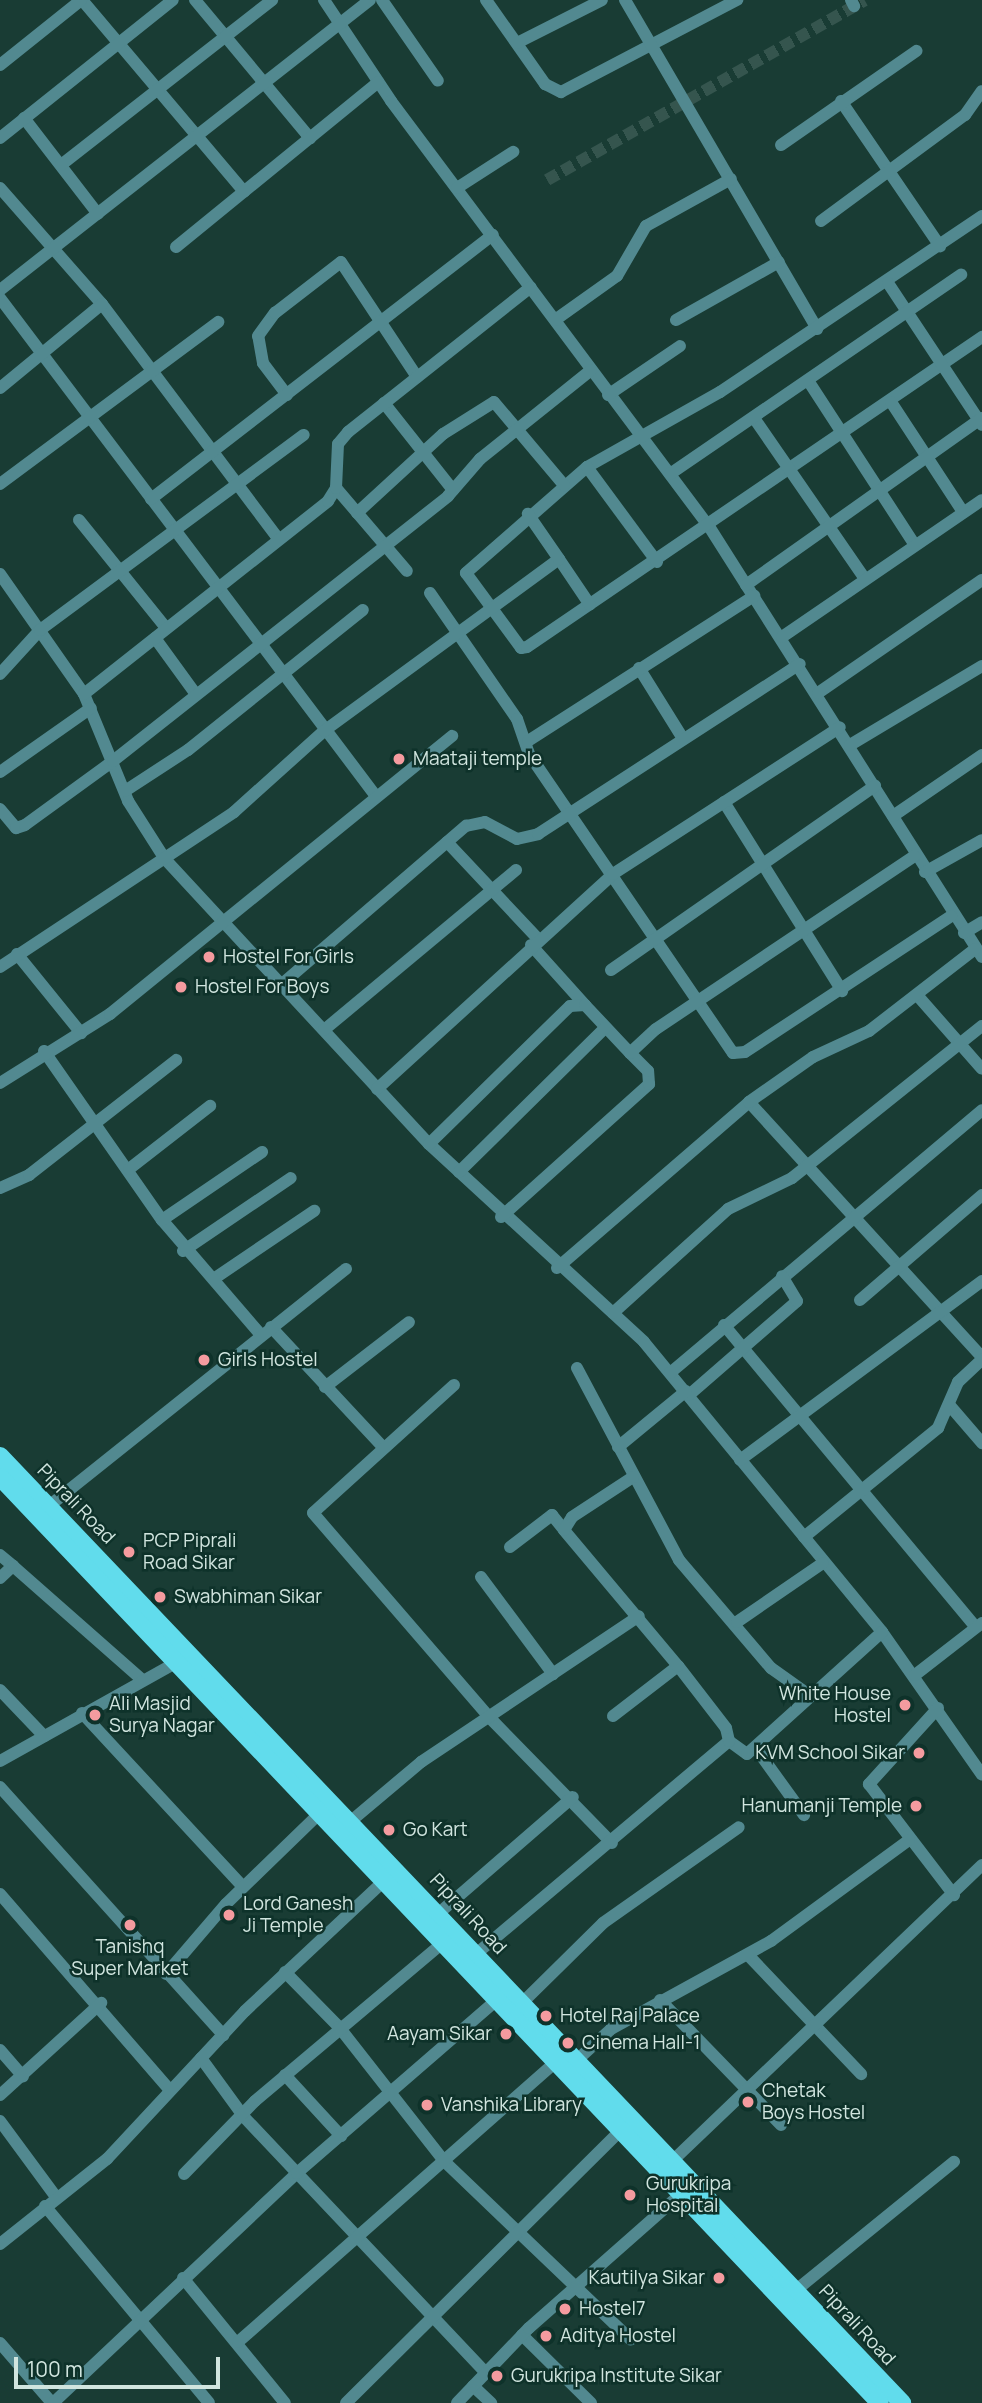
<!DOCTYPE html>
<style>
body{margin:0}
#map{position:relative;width:982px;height:2403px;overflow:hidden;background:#193c34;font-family:Manrope,sans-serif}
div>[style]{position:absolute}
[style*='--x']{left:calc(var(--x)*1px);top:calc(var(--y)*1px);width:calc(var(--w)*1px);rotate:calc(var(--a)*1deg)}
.minor-tunnel>*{height:12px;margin-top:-6px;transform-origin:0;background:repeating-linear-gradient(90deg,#35554e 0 12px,transparent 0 18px)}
.minor>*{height:12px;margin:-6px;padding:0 6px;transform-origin:6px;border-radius:6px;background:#528990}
.primary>*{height:18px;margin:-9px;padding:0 9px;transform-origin:9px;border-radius:9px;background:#61dcec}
.dots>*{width:19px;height:19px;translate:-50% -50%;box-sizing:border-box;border:4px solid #0e322a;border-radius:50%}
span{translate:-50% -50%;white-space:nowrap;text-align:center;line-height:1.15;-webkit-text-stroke:5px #0e322a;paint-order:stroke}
.poi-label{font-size:19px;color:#d1e5df}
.left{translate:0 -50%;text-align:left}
.right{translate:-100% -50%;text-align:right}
.street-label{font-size:19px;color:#d1e5df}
.scale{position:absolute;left:14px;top:2357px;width:206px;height:32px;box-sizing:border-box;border:4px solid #d1e5df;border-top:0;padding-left:9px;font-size:21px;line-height:24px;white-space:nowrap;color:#d1e5df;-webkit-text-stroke:5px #0e322a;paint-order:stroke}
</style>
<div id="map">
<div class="minor-tunnel">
<div style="--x:547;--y:180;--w:365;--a:-29.5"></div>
</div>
<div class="minor">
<div style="--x:82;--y:0;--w:251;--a:49.8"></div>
<div style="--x:195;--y:0;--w:180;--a:50.2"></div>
<div style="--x:324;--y:0;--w:121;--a:56.4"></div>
<div style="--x:391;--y:101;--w:533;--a:53.24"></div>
<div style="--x:710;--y:528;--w:508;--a:57.62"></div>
<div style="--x:382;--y:0;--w:98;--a:55.3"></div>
<div style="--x:486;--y:0;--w:103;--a:54.9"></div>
<div style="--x:545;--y:84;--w:18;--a:27"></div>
<div style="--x:561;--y:92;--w:199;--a:-27.6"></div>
<div style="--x:625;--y:0;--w:381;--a:59.7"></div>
<div style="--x:851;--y:0;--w:7;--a:63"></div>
<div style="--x:517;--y:43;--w:95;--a:-26.8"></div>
<div style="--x:0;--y:65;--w:104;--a:-38.7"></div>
<div style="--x:841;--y:101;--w:176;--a:55.7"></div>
<div style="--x:24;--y:118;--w:121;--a:52.4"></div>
<div style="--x:0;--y:138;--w:221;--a:-38.6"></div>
<div style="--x:781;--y:145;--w:165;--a:-34.8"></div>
<div style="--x:61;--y:165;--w:268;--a:-38"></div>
<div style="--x:0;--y:188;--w:154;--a:48.7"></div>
<div style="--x:102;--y:304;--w:291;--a:53.1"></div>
<div style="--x:457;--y:188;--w:67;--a:-32.7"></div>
<div style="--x:982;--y:216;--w:316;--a:146.1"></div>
<div style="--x:720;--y:392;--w:153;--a:150.6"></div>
<div style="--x:587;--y:467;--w:161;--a:138.8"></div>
<div style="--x:466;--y:573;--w:93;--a:53.7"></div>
<div style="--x:521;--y:648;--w:6;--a:-9"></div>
<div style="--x:527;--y:647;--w:551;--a:-34.27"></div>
<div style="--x:821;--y:221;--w:179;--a:-36.4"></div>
<div style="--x:965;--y:115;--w:29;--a:-55"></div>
<div style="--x:176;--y:247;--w:261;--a:-39.2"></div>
<div style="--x:888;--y:283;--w:170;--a:56.5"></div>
<div style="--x:0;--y:290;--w:470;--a:-38.1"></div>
<div style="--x:0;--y:298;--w:623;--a:52.96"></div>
<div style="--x:555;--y:320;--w:76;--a:-35.4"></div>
<div style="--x:617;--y:276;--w:58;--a:-59.9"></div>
<div style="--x:646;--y:226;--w:97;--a:-28.9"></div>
<div style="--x:676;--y:320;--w:118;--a:-29.4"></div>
<div style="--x:809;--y:382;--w:194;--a:57"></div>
<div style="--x:0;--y:388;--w:132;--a:-39.5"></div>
<div style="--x:287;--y:395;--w:40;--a:-127"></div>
<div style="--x:263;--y:363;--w:27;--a:-100"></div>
<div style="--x:258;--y:336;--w:29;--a:-54"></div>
<div style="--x:275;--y:313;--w:83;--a:-37.7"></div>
<div style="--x:341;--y:262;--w:138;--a:56.5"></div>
<div style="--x:608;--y:395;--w:87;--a:-34.2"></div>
<div style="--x:891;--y:402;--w:131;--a:56.8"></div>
<div style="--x:384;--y:403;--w:111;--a:51.6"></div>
<div style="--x:754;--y:418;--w:196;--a:55.4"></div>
<div style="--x:587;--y:467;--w:118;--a:53.6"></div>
<div style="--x:670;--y:474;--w:353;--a:-34.4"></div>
<div style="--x:0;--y:484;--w:272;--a:-36.6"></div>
<div style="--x:336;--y:488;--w:109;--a:49.5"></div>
<div style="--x:151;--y:499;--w:432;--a:-37.7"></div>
<div style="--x:357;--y:513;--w:117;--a:-42.6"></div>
<div style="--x:443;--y:434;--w:60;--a:-32.1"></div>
<div style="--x:494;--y:402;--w:109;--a:49.9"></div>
<div style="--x:79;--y:520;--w:139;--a:51.1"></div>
<div style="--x:559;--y:559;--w:55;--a:56"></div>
<div style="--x:0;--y:574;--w:146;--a:55"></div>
<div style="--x:84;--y:694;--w:116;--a:67.6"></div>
<div style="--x:128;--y:801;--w:69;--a:57.5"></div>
<div style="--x:165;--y:859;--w:388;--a:47.2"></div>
<div style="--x:429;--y:1144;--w:292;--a:42.6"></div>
<div style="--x:644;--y:1342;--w:375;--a:50.6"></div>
<div style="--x:882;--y:1632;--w:174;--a:55"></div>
<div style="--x:746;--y:585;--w:289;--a:-35.3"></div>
<div style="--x:430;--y:593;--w:153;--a:55.4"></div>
<div style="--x:517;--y:719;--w:37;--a:71"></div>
<div style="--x:529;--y:754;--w:362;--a:55.7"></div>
<div style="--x:733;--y:1053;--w:12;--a:-5"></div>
<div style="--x:745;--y:1052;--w:247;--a:-33.4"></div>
<div style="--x:782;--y:637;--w:242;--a:-34.4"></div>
<div style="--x:155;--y:638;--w:68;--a:54"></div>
<div style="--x:639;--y:668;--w:81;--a:58.1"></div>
<div style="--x:0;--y:674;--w:59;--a:-47.7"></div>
<div style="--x:40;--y:630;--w:328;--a:-36.5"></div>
<div style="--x:818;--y:693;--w:199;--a:-34.6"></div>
<div style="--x:84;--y:694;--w:311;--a:-38.3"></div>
<div style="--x:328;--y:501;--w:15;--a:-58"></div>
<div style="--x:336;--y:488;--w:44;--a:-87.4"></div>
<div style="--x:338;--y:444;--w:16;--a:-50"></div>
<div style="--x:348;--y:432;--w:233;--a:-38.4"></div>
<div style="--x:528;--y:741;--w:269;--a:-32.7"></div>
<div style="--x:850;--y:745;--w:154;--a:-30.9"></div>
<div style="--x:0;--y:772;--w:111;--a:-35.1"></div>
<div style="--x:125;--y:791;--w:75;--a:-33.1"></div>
<div style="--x:188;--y:750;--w:224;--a:-38.7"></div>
<div style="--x:724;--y:802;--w:223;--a:58"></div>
<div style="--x:0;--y:809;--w:25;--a:50"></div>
<div style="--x:16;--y:828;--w:9;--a:-18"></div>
<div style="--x:25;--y:825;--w:109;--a:-36"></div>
<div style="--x:113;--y:761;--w:427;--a:-38.3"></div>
<div style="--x:448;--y:496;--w:49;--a:-49.1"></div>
<div style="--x:480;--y:459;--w:142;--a:-38.7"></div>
<div style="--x:893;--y:816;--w:108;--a:-34.4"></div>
<div style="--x:447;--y:842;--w:133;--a:46.8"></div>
<div style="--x:925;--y:872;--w:65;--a:-29.3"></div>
<div style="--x:964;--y:933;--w:21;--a:-31"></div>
<div style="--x:531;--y:945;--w:81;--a:48"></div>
<div style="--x:17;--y:954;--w:102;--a:51"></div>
<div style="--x:0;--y:967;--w:281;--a:-33.5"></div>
<div style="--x:234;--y:812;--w:121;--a:-42"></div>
<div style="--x:324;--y:731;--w:291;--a:-36.2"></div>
<div style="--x:559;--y:559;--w:55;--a:-124.6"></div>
<div style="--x:611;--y:970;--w:322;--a:-34.9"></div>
<div style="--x:282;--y:984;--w:243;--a:-40.7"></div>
<div style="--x:466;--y:826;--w:19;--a:-12"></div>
<div style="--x:485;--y:822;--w:36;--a:28"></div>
<div style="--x:517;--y:839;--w:22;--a:-13"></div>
<div style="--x:538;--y:834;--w:312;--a:-33"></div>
<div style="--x:917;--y:995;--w:98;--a:48.7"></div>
<div style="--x:324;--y:1030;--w:250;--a:-39.8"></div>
<div style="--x:44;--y:1051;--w:206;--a:55.1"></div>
<div style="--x:0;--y:1083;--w:130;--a:-32.1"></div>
<div style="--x:110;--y:1014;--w:441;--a:-39.1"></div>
<div style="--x:377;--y:1089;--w:319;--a:-42.3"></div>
<div style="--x:613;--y:874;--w:270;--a:-32.9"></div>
<div style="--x:749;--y:1102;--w:345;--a:47.6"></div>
<div style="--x:429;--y:1144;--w:197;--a:-44.4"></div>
<div style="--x:570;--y:1006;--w:15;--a:-4"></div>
<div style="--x:585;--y:1005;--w:66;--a:46.8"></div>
<div style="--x:129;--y:1169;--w:103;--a:-37.9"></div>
<div style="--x:459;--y:1172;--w:205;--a:-44.6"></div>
<div style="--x:0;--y:1188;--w:32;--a:-24"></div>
<div style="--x:29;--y:1175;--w:187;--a:-38"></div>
<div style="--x:501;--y:1217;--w:199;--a:-41.9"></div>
<div style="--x:649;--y:1084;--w:13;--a:-94"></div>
<div style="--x:648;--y:1071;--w:25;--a:-135"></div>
<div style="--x:630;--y:1053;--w:35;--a:-43"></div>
<div style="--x:656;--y:1029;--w:311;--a:-33.8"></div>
<div style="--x:183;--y:1251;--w:130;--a:-34.1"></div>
<div style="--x:557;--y:1268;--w:254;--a:-40.8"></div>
<div style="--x:749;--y:1102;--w:78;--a:-35.1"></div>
<div style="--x:813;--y:1057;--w:62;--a:-24.9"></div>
<div style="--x:869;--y:1031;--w:134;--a:-37.7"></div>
<div style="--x:215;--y:1278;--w:120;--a:-34.1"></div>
<div style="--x:860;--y:1300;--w:161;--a:-40.7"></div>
<div style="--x:613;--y:1313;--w:155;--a:-42.1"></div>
<div style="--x:728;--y:1209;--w:71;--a:-25.8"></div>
<div style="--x:792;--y:1178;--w:243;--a:-38.7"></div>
<div style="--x:724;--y:1325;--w:393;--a:50.2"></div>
<div style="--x:271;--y:1327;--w:161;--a:47"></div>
<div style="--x:261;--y:1335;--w:152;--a:-130.7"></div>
<div style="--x:162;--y:1220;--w:121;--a:-34.2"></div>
<div style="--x:577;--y:1368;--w:217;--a:62"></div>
<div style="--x:679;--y:1560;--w:142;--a:49.6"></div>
<div style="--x:771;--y:1668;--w:47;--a:35.4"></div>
<div style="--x:670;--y:1373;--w:408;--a:-40.1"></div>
<div style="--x:454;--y:1385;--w:190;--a:137.8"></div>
<div style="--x:313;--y:1513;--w:269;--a:49.2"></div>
<div style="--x:489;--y:1717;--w:176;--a:45.7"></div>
<div style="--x:325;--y:1387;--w:106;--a:-37.7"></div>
<div style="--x:689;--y:1395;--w:143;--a:-41"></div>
<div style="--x:797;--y:1301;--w:29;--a:-121"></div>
<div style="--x:951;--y:1407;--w:48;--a:49.3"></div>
<div style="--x:618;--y:1447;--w:88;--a:-39.5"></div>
<div style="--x:740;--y:1460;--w:301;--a:-36.5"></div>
<div style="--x:49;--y:1506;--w:380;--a:-38.6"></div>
<div style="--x:804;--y:1537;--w:173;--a:-39.1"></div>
<div style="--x:938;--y:1428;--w:50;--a:-66.5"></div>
<div style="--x:958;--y:1382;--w:33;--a:-43"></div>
<div style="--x:510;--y:1547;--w:53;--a:-37.3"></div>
<div style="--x:552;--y:1515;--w:19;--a:51"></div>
<div style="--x:0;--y:1555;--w:17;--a:40"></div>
<div style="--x:481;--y:1577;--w:121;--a:53.4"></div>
<div style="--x:0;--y:1578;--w:18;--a:-43"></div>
<div style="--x:13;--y:1566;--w:171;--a:41.4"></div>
<div style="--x:737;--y:1622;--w:104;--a:-34.5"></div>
<div style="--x:915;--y:1675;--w:85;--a:-37.8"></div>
<div style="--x:0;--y:1690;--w:64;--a:46.3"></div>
<div style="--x:938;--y:1708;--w:103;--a:132.2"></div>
<div style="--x:869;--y:1784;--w:140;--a:52.6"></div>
<div style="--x:82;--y:1713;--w:237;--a:47.2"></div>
<div style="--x:613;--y:1716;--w:82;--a:-37.6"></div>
<div style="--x:729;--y:1741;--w:22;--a:36"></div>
<div style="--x:747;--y:1754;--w:182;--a:-42.1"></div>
<div style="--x:755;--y:1747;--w:84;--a:54.2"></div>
<div style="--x:0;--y:1761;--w:205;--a:-29.2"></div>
<div style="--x:0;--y:1787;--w:334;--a:48"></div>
<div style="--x:351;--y:1821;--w:92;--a:-40.1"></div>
<div style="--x:421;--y:1762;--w:262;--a:-33.8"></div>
<div style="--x:0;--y:1894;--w:259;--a:49.1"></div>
<div style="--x:439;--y:1913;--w:177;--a:-40.9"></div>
<div style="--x:476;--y:1954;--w:331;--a:-40.1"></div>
<div style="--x:729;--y:1741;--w:13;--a:-103"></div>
<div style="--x:726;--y:1728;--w:78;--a:-127.7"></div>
<div style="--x:678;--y:1666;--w:177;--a:-130"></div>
<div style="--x:564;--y:1530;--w:15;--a:-58"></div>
<div style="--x:572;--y:1517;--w:73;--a:-33.3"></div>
<div style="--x:749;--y:1956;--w:163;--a:46.5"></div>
<div style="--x:285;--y:1972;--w:77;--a:45.5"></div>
<div style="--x:339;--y:2027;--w:172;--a:51.9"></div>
<div style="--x:445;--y:2162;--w:257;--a:43.7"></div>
<div style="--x:166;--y:1974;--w:92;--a:-49.4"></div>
<div style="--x:226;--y:1904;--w:134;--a:-44.1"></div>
<div style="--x:660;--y:2000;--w:174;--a:45.9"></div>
<div style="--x:523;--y:2002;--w:112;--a:-44.6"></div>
<div style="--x:603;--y:1923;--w:166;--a:-35.2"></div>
<div style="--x:0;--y:2050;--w:35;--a:49"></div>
<div style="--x:201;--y:2058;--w:73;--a:53.9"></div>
<div style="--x:244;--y:2117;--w:352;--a:46.6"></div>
<div style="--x:576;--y:2061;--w:47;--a:-42.4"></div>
<div style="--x:611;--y:2029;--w:183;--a:-28.8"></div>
<div style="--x:771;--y:1941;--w:171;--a:-36.2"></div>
<div style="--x:285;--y:2075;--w:83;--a:47.4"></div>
<div style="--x:0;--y:2095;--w:137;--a:-42.3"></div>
<div style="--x:0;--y:2121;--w:94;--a:53.6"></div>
<div style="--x:666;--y:2167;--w:437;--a:-43.7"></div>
<div style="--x:184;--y:2174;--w:102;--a:-45.8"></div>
<div style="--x:255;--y:2101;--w:248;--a:-40.1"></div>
<div style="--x:45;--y:2206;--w:256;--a:50.2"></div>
<div style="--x:0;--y:2244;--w:137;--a:-38.5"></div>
<div style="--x:107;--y:2159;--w:202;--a:-47"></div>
<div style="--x:245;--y:2011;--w:193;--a:-43.1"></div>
<div style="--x:183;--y:2278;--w:161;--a:50.8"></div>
<div style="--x:795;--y:2291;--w:205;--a:-39.1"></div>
<div style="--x:522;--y:2335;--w:97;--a:44.6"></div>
<div style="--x:238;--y:2342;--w:425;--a:-41.4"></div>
<div style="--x:0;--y:2343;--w:79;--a:49.1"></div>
<div style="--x:473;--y:2386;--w:25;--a:43"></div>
<div style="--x:53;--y:2403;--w:335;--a:-43.3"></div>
<div style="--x:297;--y:2173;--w:269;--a:-40.9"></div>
<div style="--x:346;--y:2403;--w:389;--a:-44.8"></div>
<div style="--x:457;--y:2403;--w:104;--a:-46.2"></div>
<div style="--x:529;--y:2328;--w:204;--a:-41.4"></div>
</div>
<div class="primary">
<div style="--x:0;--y:1456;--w:1308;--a:46.39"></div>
<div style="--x:0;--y:1477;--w:1277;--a:46.46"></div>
</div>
<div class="dots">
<div style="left:399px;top:759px;background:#f49b9f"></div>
<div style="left:209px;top:957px;background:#f49b9f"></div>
<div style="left:181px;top:987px;background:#f49b9f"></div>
<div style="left:204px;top:1360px;background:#f49b9f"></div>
<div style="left:129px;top:1552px;background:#f49b9f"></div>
<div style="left:160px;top:1597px;background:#f49b9f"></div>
<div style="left:905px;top:1705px;background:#f49b9f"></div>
<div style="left:95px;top:1715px;background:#f49b9f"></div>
<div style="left:919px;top:1753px;background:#f49b9f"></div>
<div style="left:916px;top:1806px;background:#f49b9f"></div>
<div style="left:389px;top:1830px;background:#f49b9f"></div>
<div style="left:229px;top:1915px;background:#f49b9f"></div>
<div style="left:130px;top:1925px;background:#f49b9f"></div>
<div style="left:546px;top:2016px;background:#f49b9f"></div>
<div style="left:506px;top:2034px;background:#f49b9f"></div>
<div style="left:568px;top:2043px;background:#f49b9f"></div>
<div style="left:748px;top:2102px;background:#f49b9f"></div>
<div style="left:427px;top:2105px;background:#f49b9f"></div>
<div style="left:630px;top:2195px;background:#f49b9f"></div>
<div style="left:719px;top:2278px;background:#f49b9f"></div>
<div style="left:565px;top:2309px;background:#f49b9f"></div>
<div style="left:546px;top:2336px;background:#f49b9f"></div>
<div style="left:497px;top:2376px;background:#f49b9f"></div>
</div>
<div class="poi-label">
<span class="left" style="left:413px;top:759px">Maataji temple</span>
<span class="left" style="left:223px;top:957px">Hostel For Girls</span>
<span class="left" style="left:195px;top:987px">Hostel For Boys</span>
<span class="left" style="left:218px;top:1360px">Girls Hostel</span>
<span class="left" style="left:143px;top:1552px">PCP Piprali<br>Road Sikar</span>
<span class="left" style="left:174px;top:1597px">Swabhiman Sikar</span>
<span class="right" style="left:891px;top:1705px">White House<br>Hostel</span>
<span class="left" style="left:109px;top:1715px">Ali Masjid<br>Surya Nagar</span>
<span class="right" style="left:905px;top:1753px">KVM School Sikar</span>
<span class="right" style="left:902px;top:1806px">Hanumanji Temple</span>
<span class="left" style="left:403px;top:1830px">Go Kart</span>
<span class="left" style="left:243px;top:1915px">Lord Ganesh<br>Ji Temple</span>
<span style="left:130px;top:1958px">Tanishq<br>Super Market</span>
<span class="left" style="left:560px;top:2016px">Hotel Raj Palace</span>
<span class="right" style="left:492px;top:2034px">Aayam Sikar</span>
<span class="left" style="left:582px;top:2043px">Cinema Hall-1</span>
<span class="left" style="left:762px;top:2102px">Chetak<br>Boys Hostel</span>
<span class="left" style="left:441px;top:2105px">Vanshika Library</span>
<span class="left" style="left:646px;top:2195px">Gurukripa<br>Hospital</span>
<span class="right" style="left:705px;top:2278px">Kautilya Sikar</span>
<span class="left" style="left:579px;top:2309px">Hostel7</span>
<span class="left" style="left:560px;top:2336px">Aditya Hostel</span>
<span class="left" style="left:511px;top:2376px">Gurukripa Institute Sikar</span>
</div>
<div class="street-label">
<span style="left:76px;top:1504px;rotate:46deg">Piprali Road</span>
<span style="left:468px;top:1914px;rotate:47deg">Piprali Road</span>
<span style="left:857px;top:2325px;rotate:47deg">Piprali Road</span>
</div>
<div class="scale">100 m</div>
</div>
